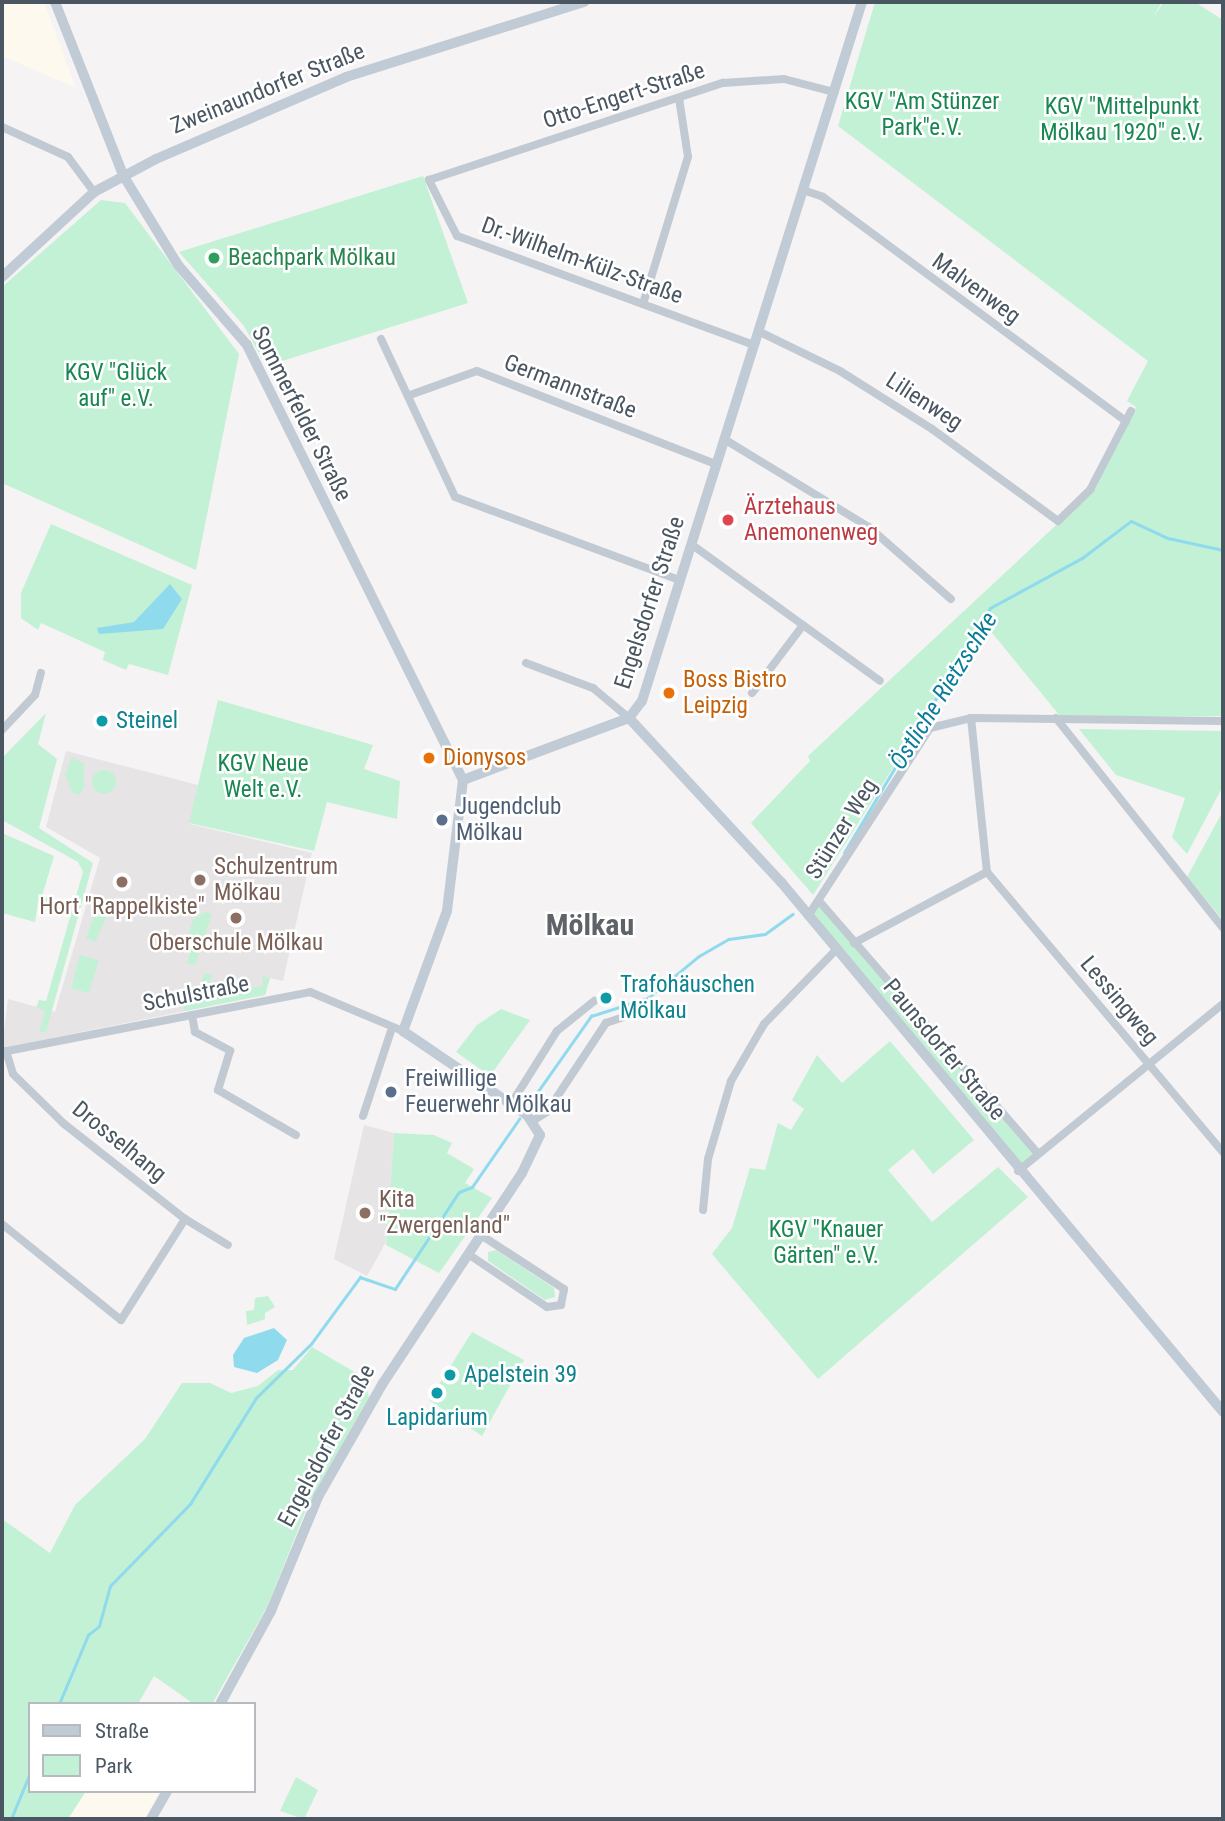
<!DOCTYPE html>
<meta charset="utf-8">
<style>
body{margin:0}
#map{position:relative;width:1225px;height:1821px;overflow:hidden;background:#f5f3f3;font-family:"Roboto Condensed",sans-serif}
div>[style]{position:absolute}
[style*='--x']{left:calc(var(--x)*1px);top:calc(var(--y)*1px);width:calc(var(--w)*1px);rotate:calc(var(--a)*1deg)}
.commercial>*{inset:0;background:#fdf9ef}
.education>*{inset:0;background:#e6e4e5}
.green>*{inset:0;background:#c3f1d5}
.round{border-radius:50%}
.water>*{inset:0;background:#90daee}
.stream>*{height:2.5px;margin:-1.25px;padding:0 1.25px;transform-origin:1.25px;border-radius:1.25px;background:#90daee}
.street>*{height:8px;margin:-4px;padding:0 4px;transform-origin:4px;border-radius:4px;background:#c1cad2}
.secondary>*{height:10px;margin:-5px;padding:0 5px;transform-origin:5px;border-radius:5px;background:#c1cbd6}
.dots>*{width:19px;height:19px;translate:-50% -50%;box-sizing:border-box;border:4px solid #fff;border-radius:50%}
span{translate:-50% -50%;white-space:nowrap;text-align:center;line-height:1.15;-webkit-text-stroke:5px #fff;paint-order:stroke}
.street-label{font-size:23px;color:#4a5661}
.park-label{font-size:23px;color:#17864f}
.leisure-label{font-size:23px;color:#27864d}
.left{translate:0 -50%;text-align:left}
.health-label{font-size:23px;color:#be3a42}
.food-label{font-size:23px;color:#c56008}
.culture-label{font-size:23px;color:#0d838f}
.service-label{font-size:23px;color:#4e5e75}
.education-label{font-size:23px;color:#785e54}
.water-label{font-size:24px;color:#0c7c9b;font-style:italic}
.district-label{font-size:30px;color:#5f6368;font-weight:700}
.frame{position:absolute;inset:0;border:4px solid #4a5661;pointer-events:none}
.legend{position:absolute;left:28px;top:1702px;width:228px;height:91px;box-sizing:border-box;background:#fff;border:2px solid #b7bbc0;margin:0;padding:9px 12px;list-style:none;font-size:21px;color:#4a5661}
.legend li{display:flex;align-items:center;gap:14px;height:35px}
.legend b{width:35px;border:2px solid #b7bbc0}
</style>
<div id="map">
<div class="commercial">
<div style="clip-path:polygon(2px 2px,44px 2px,76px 88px,2px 56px)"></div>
<div style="clip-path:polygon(86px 1791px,160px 1791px,145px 1819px,68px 1819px)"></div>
</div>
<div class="education">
<div style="clip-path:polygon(66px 751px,198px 785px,190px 824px,312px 853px,283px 981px,270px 978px,265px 995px,2px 1048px,8px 999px,55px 1012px,100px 858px,46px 827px)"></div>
<div style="clip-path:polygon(364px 1125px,394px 1133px,386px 1242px,367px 1276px,334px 1259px)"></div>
</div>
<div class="green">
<div style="clip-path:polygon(875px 2px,1162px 2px,1153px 17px,1164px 2px,1195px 2px,1223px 20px,1223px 716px,1060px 716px,984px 623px,813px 895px,751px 823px,810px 761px,808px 756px,1095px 489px,1136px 407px,1127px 401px,1148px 361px,838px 126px)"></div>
<div style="clip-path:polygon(423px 176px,468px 303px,266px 366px,244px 326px,179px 252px)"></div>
<div style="clip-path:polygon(101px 200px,125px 203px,239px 354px,196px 570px,2px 483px,2px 287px)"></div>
<div style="clip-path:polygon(51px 524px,192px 585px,168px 675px,129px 664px,126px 670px,103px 660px,105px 652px,41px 623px,38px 630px,21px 618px,21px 593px)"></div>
<div style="clip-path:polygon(218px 700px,373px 745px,364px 769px,400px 781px,397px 819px,327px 802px,314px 851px,189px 823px)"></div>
<div style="clip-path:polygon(46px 713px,38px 744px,57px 759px,39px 828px,93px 863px,46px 1032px,39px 1032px,45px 1011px,36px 1008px,39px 1000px,46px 1001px,83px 872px,78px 862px,2px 820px,2px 758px)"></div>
<div style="clip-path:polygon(1079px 729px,1223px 731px,1223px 786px,1187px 854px,1172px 837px,1185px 798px,1116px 775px)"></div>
<div style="clip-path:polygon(72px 757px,84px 764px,84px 788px,78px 795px,72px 792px,65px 775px)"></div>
<div class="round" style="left:92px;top:770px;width:24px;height:24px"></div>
<div style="clip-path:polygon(1223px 811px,1223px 920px,1187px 877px)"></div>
<div style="clip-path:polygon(2px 833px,54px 856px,42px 896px,50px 899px,49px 905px,38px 902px,35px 922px,2px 913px)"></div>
<div style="clip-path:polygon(820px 902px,1038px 1154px,1018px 1171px,808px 916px)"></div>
<div style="clip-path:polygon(98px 905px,109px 911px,95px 942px,86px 938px)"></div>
<div style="clip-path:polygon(205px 912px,212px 914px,195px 965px,187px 963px,190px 953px,184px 950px,193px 919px)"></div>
<div style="clip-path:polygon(80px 955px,99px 960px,89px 993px,71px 988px)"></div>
<div style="clip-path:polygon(204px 973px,212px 975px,208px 988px,217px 991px,226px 989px,228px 980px,255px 988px,263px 985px,262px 976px,270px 978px,265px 995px,185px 1011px,182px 998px,198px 994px)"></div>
<div style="clip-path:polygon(501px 1009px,530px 1020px,490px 1076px,456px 1052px,477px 1025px)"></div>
<div style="clip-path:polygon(890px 1041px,974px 1140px,933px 1174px,913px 1149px,888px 1170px,932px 1222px,998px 1167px,1028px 1197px,818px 1379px,712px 1254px,732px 1228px,750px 1168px,765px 1170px,778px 1123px,791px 1130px,804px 1109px,792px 1100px,817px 1055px,842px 1083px)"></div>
<div style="clip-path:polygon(394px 1133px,434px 1135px,452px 1143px,447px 1153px,474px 1169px,465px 1183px,492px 1198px,439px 1273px,386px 1245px)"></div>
<div style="clip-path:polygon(496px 1250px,554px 1288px,555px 1297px,545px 1300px,488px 1261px,488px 1252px)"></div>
<div style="clip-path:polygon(255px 1298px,268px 1296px,275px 1307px,265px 1313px,265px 1319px,247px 1325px,246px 1311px,254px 1310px)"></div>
<div style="clip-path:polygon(472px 1332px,524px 1360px,482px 1436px,429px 1400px)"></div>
<div style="clip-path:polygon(312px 1347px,363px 1377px,369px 1397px,308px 1505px,267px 1607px,212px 1704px,194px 1704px,154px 1676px,138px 1704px,30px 1704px,30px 1791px,86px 1791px,68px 1819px,2px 1819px,2px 1519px,50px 1553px,75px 1505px,145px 1439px,182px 1383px,210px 1383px,231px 1393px,258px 1386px,278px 1370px,293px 1370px)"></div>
<div style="clip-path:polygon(296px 1777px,318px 1790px,304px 1819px,280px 1811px)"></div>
</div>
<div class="water">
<div style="clip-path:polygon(170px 584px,182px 599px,163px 629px,99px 634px,97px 628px,134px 622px)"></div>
<div style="clip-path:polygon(274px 1328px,287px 1340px,278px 1360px,257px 1373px,234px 1367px,233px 1355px,244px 1338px)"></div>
</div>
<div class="stream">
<div style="--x:844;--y:853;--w:285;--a:-59.2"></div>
<div style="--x:990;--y:608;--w:105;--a:-28.5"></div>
<div style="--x:1082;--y:558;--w:61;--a:-37.1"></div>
<div style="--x:1131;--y:521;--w:41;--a:24.7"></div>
<div style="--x:1168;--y:538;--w:56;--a:12.3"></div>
<div style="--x:529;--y:1104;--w:108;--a:-54.8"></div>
<div style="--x:591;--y:1016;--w:60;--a:-17.5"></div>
<div style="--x:648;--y:998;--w:66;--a:-39.5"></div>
<div style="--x:699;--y:956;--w:34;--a:-30"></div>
<div style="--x:729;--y:939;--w:36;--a:-8"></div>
<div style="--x:765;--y:934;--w:34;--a:-36"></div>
<div style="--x:59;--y:1704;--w:75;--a:-67.2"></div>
<div style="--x:88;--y:1635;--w:14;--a:-39"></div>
<div style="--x:99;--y:1626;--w:41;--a:-74.6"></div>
<div style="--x:110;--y:1586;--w:115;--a:-45.7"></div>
<div style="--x:190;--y:1504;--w:125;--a:-58.1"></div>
<div style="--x:256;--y:1398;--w:77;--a:-44.5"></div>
<div style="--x:311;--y:1344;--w:83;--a:-53.8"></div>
<div style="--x:360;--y:1277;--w:37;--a:19"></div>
<div style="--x:395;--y:1289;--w:116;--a:-56.6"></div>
<div style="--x:459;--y:1192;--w:14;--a:-21"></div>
<div style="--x:472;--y:1187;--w:83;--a:-55.3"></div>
<div style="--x:11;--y:1819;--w:50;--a:-67.6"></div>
</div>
<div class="street">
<div style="--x:2;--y:127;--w:72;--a:24.4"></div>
<div style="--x:68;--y:157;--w:44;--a:53.4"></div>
<div style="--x:803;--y:190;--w:21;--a:19"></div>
<div style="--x:823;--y:197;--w:377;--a:36.5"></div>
<div style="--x:643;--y:304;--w:154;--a:-73"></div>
<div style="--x:688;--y:157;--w:60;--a:-98.7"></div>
<div style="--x:758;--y:331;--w:91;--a:26"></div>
<div style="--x:840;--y:371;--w:109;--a:32.2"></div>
<div style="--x:932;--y:429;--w:156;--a:36.1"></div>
<div style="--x:1058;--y:521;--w:45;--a:-44.1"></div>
<div style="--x:1090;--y:490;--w:89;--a:-62.6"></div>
<div style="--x:381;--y:339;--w:174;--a:64.9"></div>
<div style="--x:455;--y:497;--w:239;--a:20.3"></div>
<div style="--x:754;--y:345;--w:316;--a:-159.8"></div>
<div style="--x:457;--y:236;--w:63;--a:-116.6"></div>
<div style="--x:429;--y:180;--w:310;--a:-18.3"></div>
<div style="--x:723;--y:83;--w:61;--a:-3.8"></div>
<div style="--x:784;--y:79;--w:52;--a:14.6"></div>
<div style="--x:410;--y:395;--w:71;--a:-19.7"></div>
<div style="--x:477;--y:371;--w:256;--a:21.3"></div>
<div style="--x:724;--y:439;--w:170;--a:31.3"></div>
<div style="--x:869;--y:527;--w:109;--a:41.3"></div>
<div style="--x:691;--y:544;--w:233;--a:35.9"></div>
<div style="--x:526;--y:663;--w:72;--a:20.5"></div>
<div style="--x:593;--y:688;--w:47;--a:39.8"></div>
<div style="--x:752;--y:693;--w:85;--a:-53.1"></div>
<div style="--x:971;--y:718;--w:155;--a:84.1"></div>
<div style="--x:987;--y:872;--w:366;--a:49.9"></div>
<div style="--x:1056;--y:718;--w:268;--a:51.5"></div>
<div style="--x:2;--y:730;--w:48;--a:-46.7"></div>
<div style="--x:35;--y:695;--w:23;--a:-75"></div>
<div style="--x:820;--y:902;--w:333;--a:49.1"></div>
<div style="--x:808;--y:916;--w:224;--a:-57"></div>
<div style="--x:930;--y:728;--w:42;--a:-13.7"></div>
<div style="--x:971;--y:718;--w:252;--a:0.7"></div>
<div style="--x:854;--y:943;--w:151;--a:-28.1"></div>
<div style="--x:192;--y:1015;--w:17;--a:80"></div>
<div style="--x:195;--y:1032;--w:40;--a:28"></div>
<div style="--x:230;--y:1051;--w:41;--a:107.1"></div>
<div style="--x:218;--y:1090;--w:90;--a:30"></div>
<div style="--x:6;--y:1051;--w:24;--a:73"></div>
<div style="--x:13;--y:1074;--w:70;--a:44.4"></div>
<div style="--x:63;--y:1123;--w:155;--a:38.2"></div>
<div style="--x:185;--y:1219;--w:50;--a:31.2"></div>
<div style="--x:2;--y:1052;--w:314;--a:-11"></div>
<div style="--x:310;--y:992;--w:101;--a:22.8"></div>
<div style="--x:511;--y:1104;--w:86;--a:-57.8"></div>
<div style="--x:557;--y:1031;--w:48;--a:-39"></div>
<div style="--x:363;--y:1116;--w:89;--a:-71.8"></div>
<div style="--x:534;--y:1120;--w:15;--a:-32"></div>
<div style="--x:547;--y:1112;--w:107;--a:-56.5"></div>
<div style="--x:606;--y:1023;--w:21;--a:-19"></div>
<div style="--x:1018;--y:1171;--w:264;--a:-39.2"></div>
<div style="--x:703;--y:1210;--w:51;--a:-84.4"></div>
<div style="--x:708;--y:1159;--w:81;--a:-73.6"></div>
<div style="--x:731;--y:1081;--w:66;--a:-59.9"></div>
<div style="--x:764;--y:1024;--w:100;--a:-45.8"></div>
<div style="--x:2;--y:1224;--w:153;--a:38.9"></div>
<div style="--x:121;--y:1320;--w:120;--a:-57.6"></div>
<div style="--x:468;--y:1254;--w:95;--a:33.9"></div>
<div style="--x:547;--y:1307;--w:14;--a:-8"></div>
<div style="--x:561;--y:1305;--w:16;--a:-79"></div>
<div style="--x:564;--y:1289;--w:99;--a:-147"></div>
</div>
<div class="secondary">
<div style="--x:55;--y:2;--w:186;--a:68.5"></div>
<div style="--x:123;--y:175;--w:105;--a:58.6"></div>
<div style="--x:178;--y:265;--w:106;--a:49.2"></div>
<div style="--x:247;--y:345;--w:486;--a:63.6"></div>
<div style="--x:463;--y:780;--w:132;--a:97"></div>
<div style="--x:447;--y:911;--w:128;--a:110.1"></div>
<div style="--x:403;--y:1031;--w:150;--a:34.1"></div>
<div style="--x:527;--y:1115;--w:24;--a:57"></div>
<div style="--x:540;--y:1135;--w:42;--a:115.3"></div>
<div style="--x:522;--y:1173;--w:252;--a:123.5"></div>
<div style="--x:383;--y:1383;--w:131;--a:119.7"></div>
<div style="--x:318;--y:1497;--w:123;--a:112.4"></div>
<div style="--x:271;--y:1611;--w:106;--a:118.7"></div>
<div style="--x:2;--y:277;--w:125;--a:-42.7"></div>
<div style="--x:94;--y:192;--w:70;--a:-28"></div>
<div style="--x:156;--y:159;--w:207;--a:-23.3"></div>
<div style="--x:346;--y:77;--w:250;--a:-17.5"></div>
<div style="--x:629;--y:718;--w:224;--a:47.2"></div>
<div style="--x:781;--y:882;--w:690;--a:50.17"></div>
<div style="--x:463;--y:780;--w:177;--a:-20.5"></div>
<div style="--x:629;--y:718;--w:21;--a:-53"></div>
<div style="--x:642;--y:701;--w:733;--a:-72.53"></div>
<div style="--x:151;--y:1819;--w:32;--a:-60"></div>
</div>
<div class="dots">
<div style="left:214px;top:258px;background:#2e9e5b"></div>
<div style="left:728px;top:520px;background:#e0444e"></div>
<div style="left:669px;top:693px;background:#e8710a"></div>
<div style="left:102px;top:721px;background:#0f9aa8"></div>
<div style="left:429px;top:758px;background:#e8710a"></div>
<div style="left:442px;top:820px;background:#5c6f8a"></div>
<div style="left:200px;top:880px;background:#8d6e63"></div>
<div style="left:122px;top:882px;background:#8d6e63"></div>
<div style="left:236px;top:918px;background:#8d6e63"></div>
<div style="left:606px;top:998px;background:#0f9aa8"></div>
<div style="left:391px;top:1092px;background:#5c6f8a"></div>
<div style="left:365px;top:1213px;background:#8d6e63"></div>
<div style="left:450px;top:1375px;background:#0f9aa8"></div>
<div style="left:437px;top:1393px;background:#0f9aa8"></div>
</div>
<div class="street-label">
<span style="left:268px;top:89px;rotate:-22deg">Zweinaundorfer Straße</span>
<span style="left:624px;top:96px;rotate:-18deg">Otto-Engert-Straße</span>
<span style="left:582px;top:261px;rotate:20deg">Dr.-Wilhelm-Külz-Straße</span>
<span style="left:976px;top:289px;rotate:36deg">Malvenweg</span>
<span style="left:570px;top:387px;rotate:21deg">Germannstraße</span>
<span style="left:924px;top:402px;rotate:33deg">Lilienweg</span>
<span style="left:301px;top:414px;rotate:63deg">Sommerfelder Straße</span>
<span style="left:650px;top:603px;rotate:-72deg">Engelsdorfer Straße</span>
<span style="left:842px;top:829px;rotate:-58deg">Stünzer Weg</span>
<span style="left:196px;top:994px;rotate:-11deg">Schulstraße</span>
<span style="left:1119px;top:1001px;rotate:50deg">Lessingweg</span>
<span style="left:944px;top:1050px;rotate:50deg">Paunsdorfer Straße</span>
<span style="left:119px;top:1142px;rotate:39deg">Drosselhang</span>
<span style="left:327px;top:1446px;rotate:-62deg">Engelsdorfer Straße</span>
</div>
<div class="park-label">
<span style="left:922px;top:115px">KGV "Am Stünzer<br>Park"e.V.</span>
<span style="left:1122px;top:120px">KGV "Mittelpunkt<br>Mölkau 1920" e.V.</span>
<span style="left:116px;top:386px">KGV "Glück<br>auf" e.V.</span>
<span style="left:263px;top:777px">KGV Neue<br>Welt e.V.</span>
<span style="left:826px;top:1243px">KGV "Knauer<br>Gärten" e.V.</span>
</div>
<div class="leisure-label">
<span class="left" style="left:228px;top:258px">Beachpark Mölkau</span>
</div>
<div class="health-label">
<span class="left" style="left:744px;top:520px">Ärztehaus<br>Anemonenweg</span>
</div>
<div class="food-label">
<span class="left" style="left:683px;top:693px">Boss Bistro<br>Leipzig</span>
<span class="left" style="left:443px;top:758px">Dionysos</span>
</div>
<div class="culture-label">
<span class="left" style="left:116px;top:721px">Steinel</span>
<span class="left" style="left:620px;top:998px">Trafohäuschen<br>Mölkau</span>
<span class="left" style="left:464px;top:1375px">Apelstein 39</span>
<span style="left:437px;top:1418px">Lapidarium</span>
</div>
<div class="service-label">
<span class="left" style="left:456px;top:820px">Jugendclub<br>Mölkau</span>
<span class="left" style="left:405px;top:1092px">Freiwillige<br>Feuerwehr Mölkau</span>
</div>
<div class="education-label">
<span class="left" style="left:214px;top:880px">Schulzentrum<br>Mölkau</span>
<span style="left:122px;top:907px">Hort "Rappelkiste"</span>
<span style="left:236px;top:943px">Oberschule Mölkau</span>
<span class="left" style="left:379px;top:1213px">Kita<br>"Zwergenland"</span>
</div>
<div class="water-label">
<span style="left:944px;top:691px;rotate:-58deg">Östliche Rietzschke</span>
</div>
<div class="district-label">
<span style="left:590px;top:925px">Mölkau</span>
</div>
<div class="frame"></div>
<ul class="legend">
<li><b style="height:9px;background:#c1cbd6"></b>Straße</li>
<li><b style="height:19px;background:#c3f1d5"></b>Park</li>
</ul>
</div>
